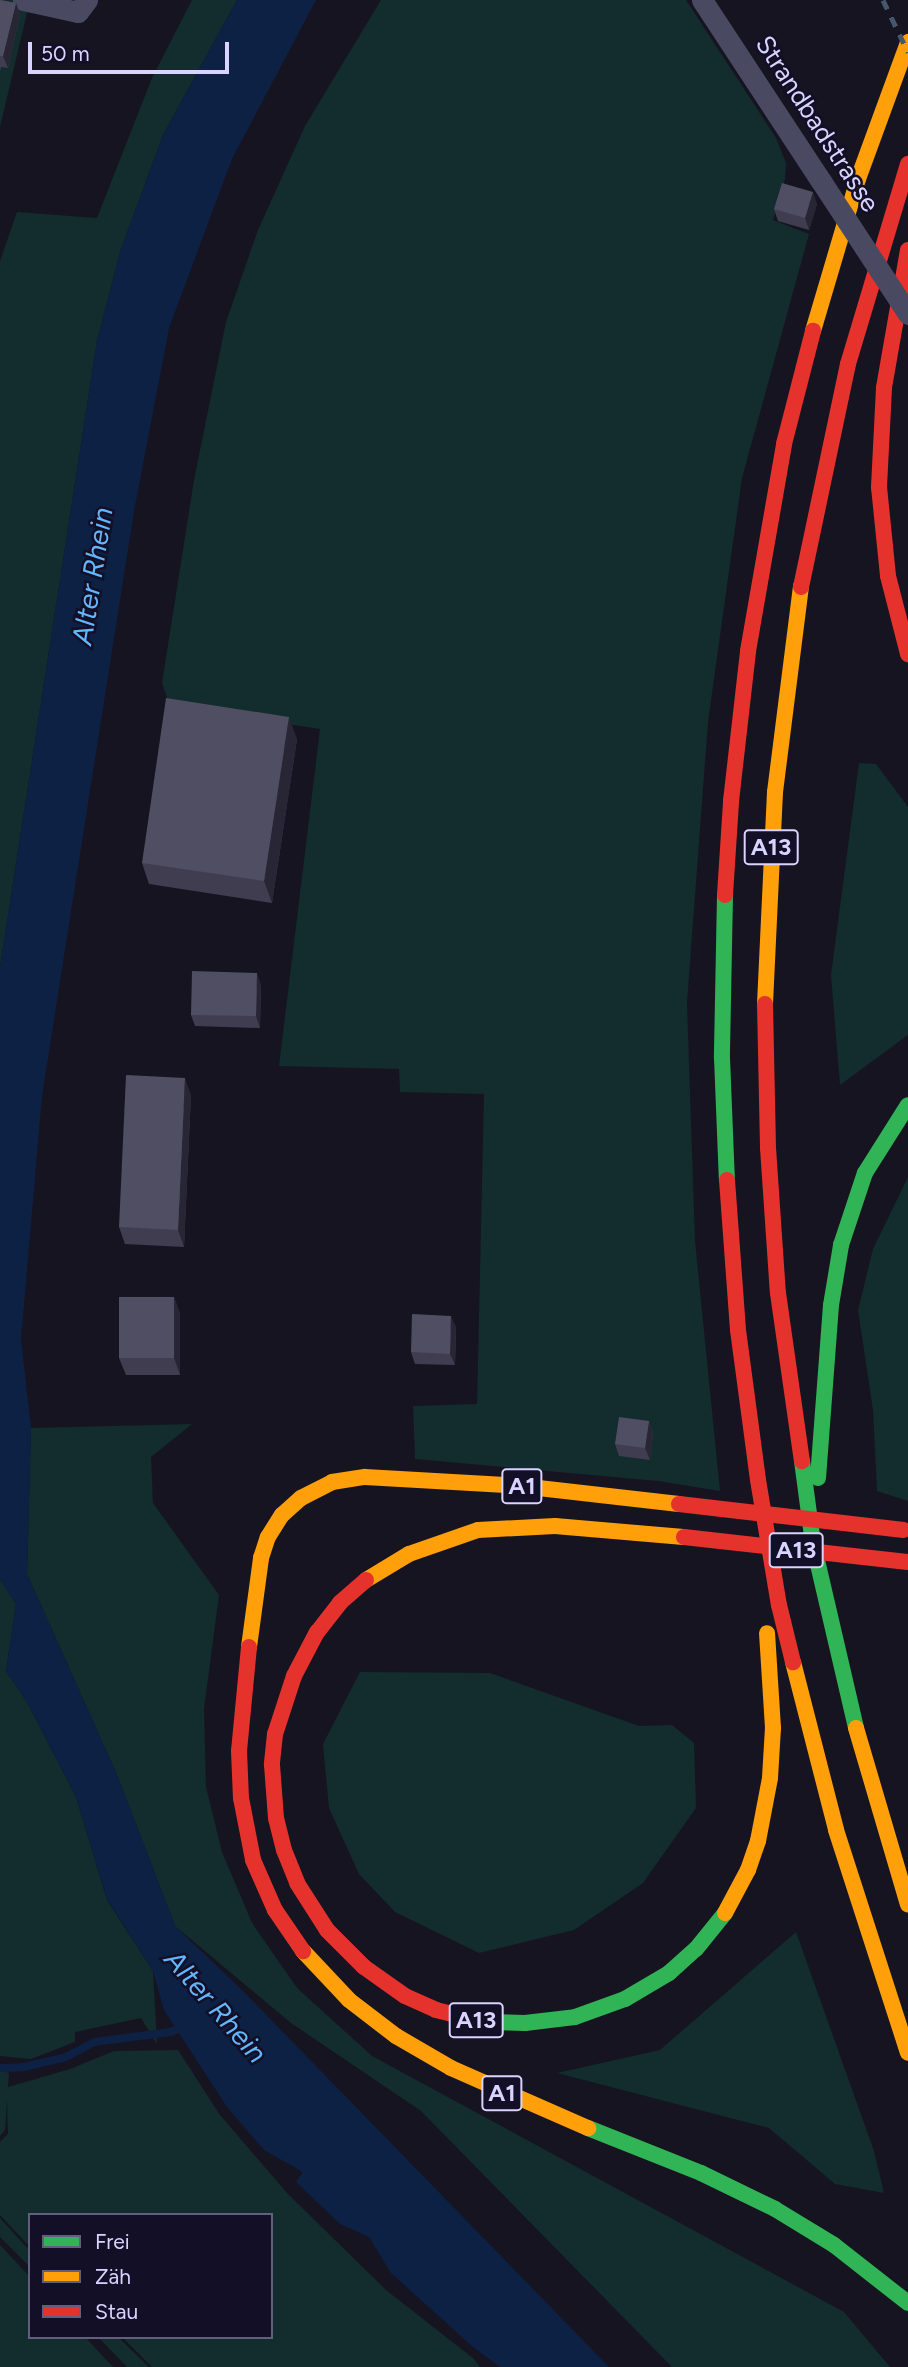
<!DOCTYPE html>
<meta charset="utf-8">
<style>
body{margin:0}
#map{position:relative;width:908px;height:2367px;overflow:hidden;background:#161421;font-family:Figtree,sans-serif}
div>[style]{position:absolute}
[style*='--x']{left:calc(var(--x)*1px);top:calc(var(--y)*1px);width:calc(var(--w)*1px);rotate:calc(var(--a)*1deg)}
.green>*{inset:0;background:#132c2d}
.water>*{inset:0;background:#0d2144}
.stream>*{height:8px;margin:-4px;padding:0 4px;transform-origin:4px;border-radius:4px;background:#0d2144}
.street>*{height:21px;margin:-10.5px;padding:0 10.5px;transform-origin:10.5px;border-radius:10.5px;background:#4a4962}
.fast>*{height:16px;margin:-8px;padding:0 8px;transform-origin:8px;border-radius:8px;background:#30b455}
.slow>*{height:16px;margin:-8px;padding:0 8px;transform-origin:8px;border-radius:8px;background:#ff9f0a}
.jam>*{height:16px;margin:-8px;padding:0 8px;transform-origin:8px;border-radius:8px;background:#e5322d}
.rail>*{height:5px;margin-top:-2.5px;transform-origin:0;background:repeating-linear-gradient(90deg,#43596b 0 10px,transparent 0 19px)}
.street-bridge>*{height:21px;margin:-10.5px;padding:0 10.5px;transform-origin:10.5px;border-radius:10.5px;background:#4a4962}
.jam-bridge>*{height:16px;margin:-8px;padding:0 8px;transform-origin:8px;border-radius:8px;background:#e5322d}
.wall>*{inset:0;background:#403d50}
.shaded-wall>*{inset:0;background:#282635}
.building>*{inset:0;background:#504e63}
span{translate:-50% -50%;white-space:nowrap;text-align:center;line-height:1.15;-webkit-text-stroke:5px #130f26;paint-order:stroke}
.shield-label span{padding:2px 5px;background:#130f26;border:2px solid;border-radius:5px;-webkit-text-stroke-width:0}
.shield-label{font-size:24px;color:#d9d4ff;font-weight:700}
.street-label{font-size:26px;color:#d9d4ff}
.water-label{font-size:28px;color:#62b6ff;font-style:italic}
.legend{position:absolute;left:28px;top:2213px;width:245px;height:126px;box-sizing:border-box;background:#130f26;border:2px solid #625e7d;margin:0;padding:9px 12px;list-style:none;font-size:21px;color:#d9d4ff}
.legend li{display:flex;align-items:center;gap:14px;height:35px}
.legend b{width:35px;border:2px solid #625e7d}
.scale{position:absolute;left:28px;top:42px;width:201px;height:32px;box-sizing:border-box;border:4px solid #d9d4ff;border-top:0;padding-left:9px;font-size:21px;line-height:24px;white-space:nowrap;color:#d9d4ff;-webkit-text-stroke:5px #130f26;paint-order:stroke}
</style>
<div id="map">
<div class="green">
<div style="clip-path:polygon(0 0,30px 0,0 127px)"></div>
<div style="clip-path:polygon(192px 0,237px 0,163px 135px,120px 252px,97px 341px,0 967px,0 261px,17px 212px,97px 218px,152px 78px)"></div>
<div style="clip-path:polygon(381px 0,686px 0,776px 138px,786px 163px,785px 179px,773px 220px,809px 234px,742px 478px,708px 722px,687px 1003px,695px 1241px,720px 1491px,658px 1481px,415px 1459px,413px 1406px,477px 1404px,484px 1094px,400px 1092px,399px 1069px,279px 1066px,320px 729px,170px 706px,162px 683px,194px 480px,226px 322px,258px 230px,305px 126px)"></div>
<div style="clip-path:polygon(859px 763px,876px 764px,908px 807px,908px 1035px,840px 1085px,831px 975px)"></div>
<div style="clip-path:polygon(908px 1177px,908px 1501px,877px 1491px,873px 1410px,858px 1310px,873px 1249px)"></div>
<div style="clip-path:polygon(192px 1424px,151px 1457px,153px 1503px,219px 1595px,204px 1709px,206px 1787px,222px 1852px,252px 1923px,297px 1988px,372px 2056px,844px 2312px,890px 2367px,672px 2367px,421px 2111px,291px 2023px,175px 1926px,117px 1775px,27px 1574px,31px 1428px)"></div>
<div style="clip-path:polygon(0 1579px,16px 1604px,6px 1671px,27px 1702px,76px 1797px,107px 1900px,153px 1971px,157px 2044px,141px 2018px,75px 2032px,75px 2042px,31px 2059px,0 2056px)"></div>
<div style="clip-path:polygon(360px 1672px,490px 1673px,639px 1726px,672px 1725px,694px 1743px,696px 1808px,643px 1883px,574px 1930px,479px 1953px,395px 1912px,359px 1874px,329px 1808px,323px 1744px)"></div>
<div style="clip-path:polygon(796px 1932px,874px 2151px,884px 2193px,835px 2184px,769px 2128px,557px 2073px,660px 2050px)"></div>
<div style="clip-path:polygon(178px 2050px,220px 2115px,287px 2193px,386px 2290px,474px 2359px,480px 2367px,152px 2367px,122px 2337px,271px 2337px,271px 2215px,30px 2215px,30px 2247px,0 2215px,0 2142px,8px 2134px,7px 2101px,5px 2130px,0 2136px,0 2070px,9px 2073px,8px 2087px,70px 2069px,114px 2051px)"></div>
<div style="clip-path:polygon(0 2218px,30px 2251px,30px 2267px,0 2237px)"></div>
<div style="clip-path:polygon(0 2245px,30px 2277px,30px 2337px,85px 2337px,113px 2367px,0 2367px)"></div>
<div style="clip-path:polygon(98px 2337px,118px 2337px,149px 2367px,127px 2367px)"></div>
</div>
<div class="water">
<div style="clip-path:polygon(237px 0,316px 0,232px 159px,169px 328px,134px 511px,42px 1096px,21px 1339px,31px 1428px,27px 1574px,117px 1775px,175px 1926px,243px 1991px,609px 2367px,500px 2367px,473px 2347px,391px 2273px,369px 2237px,340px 2224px,296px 2182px,303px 2172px,264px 2150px,227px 2107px,164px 2010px,153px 1971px,107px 1899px,76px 1797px,27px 1702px,6px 1671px,16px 1604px,0 1579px,0 967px,97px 341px,120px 252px,163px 135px)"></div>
</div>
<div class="stream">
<div style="--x:0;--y:2068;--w:24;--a:-2"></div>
<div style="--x:24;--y:2067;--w:43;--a:-13.4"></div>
<div style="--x:66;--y:2057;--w:32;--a:-28"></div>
<div style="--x:94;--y:2042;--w:78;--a:-7.4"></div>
<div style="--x:171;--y:2032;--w:14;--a:-25"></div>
</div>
<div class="street">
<div style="--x:23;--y:0;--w:56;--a:12.3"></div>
<div style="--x:78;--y:12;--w:15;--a:-53"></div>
<div style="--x:702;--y:0;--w:217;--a:56.7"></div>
</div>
<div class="fast">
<div style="--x:725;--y:895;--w:163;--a:91.1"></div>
<div style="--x:722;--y:1058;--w:122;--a:87.7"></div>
<div style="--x:802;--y:1461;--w:83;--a:82.4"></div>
<div style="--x:813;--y:1543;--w:190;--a:76.9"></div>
<div style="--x:818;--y:1478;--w:173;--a:-85.7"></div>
<div style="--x:831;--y:1305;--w:61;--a:-80.5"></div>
<div style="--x:841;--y:1245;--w:76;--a:-71.6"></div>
<div style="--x:865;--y:1173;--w:80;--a:-57.7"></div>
<div style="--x:485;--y:2022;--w:40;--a:1.4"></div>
<div style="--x:525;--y:2023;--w:50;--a:-6.8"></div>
<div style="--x:575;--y:2017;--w:53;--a:-19.8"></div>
<div style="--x:625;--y:1999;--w:51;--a:-30.6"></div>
<div style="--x:669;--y:1973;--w:36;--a:-42"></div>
<div style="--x:696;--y:1949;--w:46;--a:-51.1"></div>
<div style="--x:588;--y:2128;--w:122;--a:21.7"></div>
<div style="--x:701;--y:2173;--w:82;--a:25.9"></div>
<div style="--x:775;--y:2209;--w:69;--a:31.4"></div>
<div style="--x:834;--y:2245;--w:94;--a:38.1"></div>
</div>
<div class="slow">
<div style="--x:813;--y:331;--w:159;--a:-73.5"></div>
<div style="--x:858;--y:179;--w:146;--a:-69.9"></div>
<div style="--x:765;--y:1004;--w:212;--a:-87.3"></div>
<div style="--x:775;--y:792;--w:207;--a:-82.8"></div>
<div style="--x:366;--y:1580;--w:50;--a:-31.2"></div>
<div style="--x:409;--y:1554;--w:73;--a:-19.2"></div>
<div style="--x:478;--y:1530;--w:77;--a:-3"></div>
<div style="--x:555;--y:1526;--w:129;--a:4.9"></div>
<div style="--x:249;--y:1647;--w:90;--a:-82.3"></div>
<div style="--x:261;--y:1558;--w:22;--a:-72"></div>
<div style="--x:268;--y:1537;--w:26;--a:-58"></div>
<div style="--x:282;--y:1515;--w:25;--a:-42"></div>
<div style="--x:301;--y:1498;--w:35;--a:-27"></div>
<div style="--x:332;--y:1482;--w:33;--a:-9"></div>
<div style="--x:365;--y:1477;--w:156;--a:3.3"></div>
<div style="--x:521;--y:1486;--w:159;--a:6.5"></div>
<div style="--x:793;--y:1662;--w:173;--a:75.6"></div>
<div style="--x:836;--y:1830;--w:234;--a:72.1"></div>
<div style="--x:856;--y:1728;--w:184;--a:73.6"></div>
<div style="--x:725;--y:1913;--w:49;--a:-61.9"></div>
<div style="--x:748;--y:1870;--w:31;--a:-71"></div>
<div style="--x:758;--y:1841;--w:64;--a:-79.2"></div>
<div style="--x:770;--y:1778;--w:50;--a:-86.6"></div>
<div style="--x:773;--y:1728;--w:95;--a:-93.6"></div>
<div style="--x:303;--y:1951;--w:67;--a:46.8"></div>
<div style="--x:349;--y:2000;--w:59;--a:37.5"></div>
<div style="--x:396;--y:2036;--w:64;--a:30.2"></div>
<div style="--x:451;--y:2068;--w:150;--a:23.7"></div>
</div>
<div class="jam">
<div style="--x:908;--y:250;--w:140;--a:99.9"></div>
<div style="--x:884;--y:388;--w:99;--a:92.9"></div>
<div style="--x:879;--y:487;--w:89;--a:84.2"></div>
<div style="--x:888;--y:576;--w:81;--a:75.6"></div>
<div style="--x:801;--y:587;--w:228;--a:-78.1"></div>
<div style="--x:848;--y:364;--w:209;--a:-73.3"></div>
<div style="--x:725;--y:895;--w:94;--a:-86.3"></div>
<div style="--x:731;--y:801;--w:151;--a:-83.5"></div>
<div style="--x:748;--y:651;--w:210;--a:-80.1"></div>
<div style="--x:784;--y:444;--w:117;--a:-75.6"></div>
<div style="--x:765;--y:1004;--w:144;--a:88.8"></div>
<div style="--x:768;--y:1148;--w:145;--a:86.1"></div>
<div style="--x:778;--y:1293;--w:170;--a:81.9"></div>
<div style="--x:727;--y:1180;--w:150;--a:85.8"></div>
<div style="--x:738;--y:1330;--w:151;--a:82.4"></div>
<div style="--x:758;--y:1480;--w:127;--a:80.5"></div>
<div style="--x:779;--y:1605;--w:59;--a:76.2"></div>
<div style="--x:366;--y:1580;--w:35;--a:139"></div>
<div style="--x:340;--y:1603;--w:37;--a:128"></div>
<div style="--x:317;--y:1632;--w:50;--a:117.6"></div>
<div style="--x:294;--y:1676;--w:61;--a:108.1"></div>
<div style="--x:275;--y:1734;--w:31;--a:96"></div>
<div style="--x:272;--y:1765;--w:53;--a:85.7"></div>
<div style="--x:276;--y:1818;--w:33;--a:76"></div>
<div style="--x:284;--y:1850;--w:35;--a:68"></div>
<div style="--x:297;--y:1883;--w:56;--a:57.4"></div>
<div style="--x:327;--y:1930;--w:52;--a:45"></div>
<div style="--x:364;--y:1967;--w:50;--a:35.3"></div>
<div style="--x:405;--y:1996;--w:34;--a:24"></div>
<div style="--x:436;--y:2010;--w:50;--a:13.8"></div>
<div style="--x:249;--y:1647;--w:104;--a:95.5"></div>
<div style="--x:239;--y:1751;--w:47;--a:87.6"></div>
<div style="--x:241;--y:1798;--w:63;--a:79"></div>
<div style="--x:253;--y:1860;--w:55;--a:66.3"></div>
<div style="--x:275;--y:1910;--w:50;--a:55.7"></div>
</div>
<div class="rail">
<div style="--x:883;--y:0;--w:58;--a:64.3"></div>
</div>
<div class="street-bridge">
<div style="--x:821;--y:181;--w:159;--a:56.8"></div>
</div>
<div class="jam-bridge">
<div style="--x:679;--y:1504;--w:226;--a:6.6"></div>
<div style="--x:684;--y:1537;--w:225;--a:6.4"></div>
</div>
<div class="wall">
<div style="clip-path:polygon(0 0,16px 3px,20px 15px,8px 68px,1px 67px,0 71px)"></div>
<div style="clip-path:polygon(817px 204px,809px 230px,778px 221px,774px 209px)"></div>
<div style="clip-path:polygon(297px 739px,272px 903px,149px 884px,142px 863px)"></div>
<div style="clip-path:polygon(261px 985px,260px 1028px,195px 1026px,191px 1015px)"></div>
<div style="clip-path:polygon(191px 1095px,184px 1247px,125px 1244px,119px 1227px)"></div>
<div style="clip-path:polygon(174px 1297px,180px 1314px,180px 1375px,126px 1375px,119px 1358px)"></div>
<div style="clip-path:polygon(456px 1327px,455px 1365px,415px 1364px,411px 1352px)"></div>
<div style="clip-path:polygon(649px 1421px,653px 1433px,650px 1460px,619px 1456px,615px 1444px)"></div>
</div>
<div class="shaded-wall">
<div style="clip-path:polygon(16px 3px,20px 15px,8px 68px,3px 56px)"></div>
<div style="clip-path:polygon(813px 192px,817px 204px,809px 230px,805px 218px)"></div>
<div style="clip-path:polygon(289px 717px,297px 739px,272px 903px,264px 881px)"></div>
<div style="clip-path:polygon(257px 973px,261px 985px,260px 1028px,256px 1016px)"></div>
<div style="clip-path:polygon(185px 1078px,191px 1095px,184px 1247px,178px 1230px)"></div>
<div style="clip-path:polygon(174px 1297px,180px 1314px,180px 1375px,174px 1358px)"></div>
<div style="clip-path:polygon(451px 1316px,456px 1327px,455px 1365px,450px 1354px)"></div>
<div style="clip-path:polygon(649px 1421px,653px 1433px,650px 1460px,645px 1448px)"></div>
</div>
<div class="building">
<div style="clip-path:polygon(0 0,16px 3px,3px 56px,0 56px)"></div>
<div style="clip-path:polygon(782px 183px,813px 192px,805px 218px,774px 209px)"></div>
<div style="clip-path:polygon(166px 698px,289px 717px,264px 881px,142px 863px)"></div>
<div style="clip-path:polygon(192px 971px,257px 973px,256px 1016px,191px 1015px)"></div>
<div style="clip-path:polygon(126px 1075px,185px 1078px,178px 1230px,119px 1227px)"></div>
<div style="clip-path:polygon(119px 1297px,174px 1297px,174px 1358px,119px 1358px)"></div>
<div style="clip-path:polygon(412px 1314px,451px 1316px,450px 1354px,411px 1352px)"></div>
<div style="clip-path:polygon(619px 1417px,649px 1421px,645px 1448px,615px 1444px)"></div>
</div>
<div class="shield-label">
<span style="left:771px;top:847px">A13</span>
<span style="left:522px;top:1486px">A1</span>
<span style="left:796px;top:1550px">A13</span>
<span style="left:476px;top:2020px">A13</span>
<span style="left:502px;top:2093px">A1</span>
</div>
<div class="street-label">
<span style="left:817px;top:124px;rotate:57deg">Strandbadstrasse</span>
</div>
<div class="water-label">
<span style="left:92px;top:576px;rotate:-81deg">Alter Rhein</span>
<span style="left:216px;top:2006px;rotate:49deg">Alter Rhein</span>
</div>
<ul class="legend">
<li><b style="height:9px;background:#30b455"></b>Frei</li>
<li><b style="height:9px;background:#ff9f0a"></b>Zäh</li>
<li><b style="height:9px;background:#e5322d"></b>Stau</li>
</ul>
<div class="scale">50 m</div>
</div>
